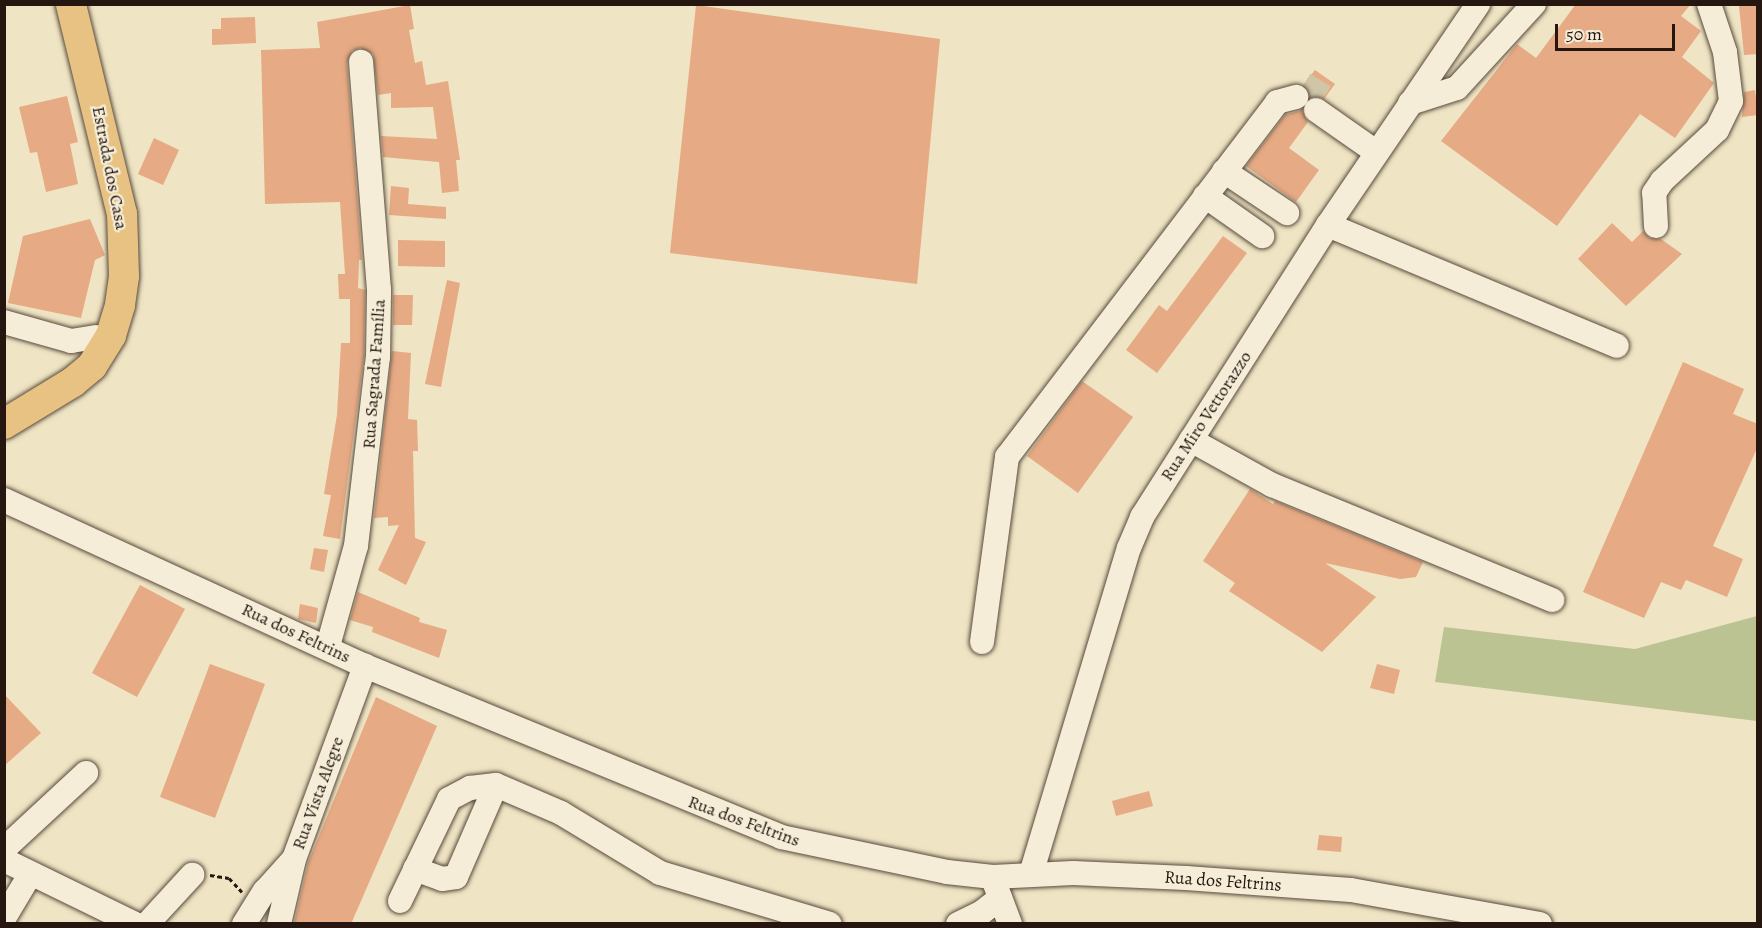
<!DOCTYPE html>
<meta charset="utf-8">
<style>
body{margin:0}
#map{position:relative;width:1762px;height:928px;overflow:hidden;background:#efe4c3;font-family:Alegreya,serif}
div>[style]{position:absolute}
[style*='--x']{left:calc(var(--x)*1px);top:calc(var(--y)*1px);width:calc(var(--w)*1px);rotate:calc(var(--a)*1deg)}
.green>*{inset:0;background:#bcc392}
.building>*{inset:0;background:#e6aa84}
.minor-tunnel>*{height:24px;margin-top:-12px;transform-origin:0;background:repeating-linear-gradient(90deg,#d1c5a8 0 24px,transparent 0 36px)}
.path>*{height:3px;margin-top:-1.5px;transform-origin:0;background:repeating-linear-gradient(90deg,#251710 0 4.5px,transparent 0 7.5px)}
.roads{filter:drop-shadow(0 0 2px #584a3d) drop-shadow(0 0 2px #584a3d)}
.minor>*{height:24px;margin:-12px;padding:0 12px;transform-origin:12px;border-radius:12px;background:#f5edd8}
.major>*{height:30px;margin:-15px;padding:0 15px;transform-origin:15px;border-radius:15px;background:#e8c282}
span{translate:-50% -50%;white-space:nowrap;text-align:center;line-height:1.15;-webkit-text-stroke:4.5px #f5edd8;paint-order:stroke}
.street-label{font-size:18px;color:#251710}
.frame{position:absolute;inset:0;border:6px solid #251710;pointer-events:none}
.scale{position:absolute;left:1555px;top:24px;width:120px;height:27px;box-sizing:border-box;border:3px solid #251710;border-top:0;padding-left:8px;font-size:18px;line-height:21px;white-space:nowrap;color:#251710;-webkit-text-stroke:4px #f5edd8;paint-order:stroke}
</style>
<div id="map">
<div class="green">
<div style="clip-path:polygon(1757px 616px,1757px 721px,1435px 682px,1444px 627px,1635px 649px)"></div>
</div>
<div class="building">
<div style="clip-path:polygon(1576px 4px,1691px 4px,1681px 16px,1701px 31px,1682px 57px,1714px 83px,1675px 138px,1640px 114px,1557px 226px,1441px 141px,1517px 44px,1536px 58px)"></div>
<div style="clip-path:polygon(1758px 4px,1758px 54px,1744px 55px,1739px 6px)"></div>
<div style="clip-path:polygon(410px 5px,414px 29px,409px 30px,415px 63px,422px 61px,426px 85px,448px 81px,460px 160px,456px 160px,459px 191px,442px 193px,439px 162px,383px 157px,381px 136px,437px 139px,433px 107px,391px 108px,391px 93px,378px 95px,373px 54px,360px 48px,352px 51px,347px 63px,362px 260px,359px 260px,358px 288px,365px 290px,364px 356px,340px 539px,323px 536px,331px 495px,324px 494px,337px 415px,341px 343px,350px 343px,350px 299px,339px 299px,338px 274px,345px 274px,340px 202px,265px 204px,261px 50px,320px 48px,317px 22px)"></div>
<div style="clip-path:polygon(696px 5px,940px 39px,917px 284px,670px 253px)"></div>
<div style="clip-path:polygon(255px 17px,256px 43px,212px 45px,212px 29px,221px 29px,221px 18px)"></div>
<div style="clip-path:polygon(1315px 70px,1335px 84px,1324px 99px,1310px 97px,1303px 85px)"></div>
<div style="clip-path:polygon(1755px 90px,1758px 115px,1742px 117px,1744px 92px)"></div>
<div style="clip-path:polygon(67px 96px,78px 142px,70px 144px,78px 184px,46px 192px,37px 152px,30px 153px,19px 107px)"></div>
<div style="clip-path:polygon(1302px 110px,1308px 122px,1289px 148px,1319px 170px,1296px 202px,1246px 166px,1285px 115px)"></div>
<div style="clip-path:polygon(154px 138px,179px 150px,163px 185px,138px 174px)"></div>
<div style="clip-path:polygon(391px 186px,409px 188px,408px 204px,446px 207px,446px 219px,389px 215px)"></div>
<div style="clip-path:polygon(90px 219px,105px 255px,95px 260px,81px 318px,8px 303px,23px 236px)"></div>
<div style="clip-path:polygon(1612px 223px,1632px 242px,1643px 231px,1649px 238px,1661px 239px,1682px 254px,1626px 306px,1578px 259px)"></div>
<div style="clip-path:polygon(1223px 236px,1247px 253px,1157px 373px,1126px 350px,1159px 305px,1167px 311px)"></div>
<div style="clip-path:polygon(398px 240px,445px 241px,445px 267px,398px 266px)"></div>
<div style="clip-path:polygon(447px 280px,460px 283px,441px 387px,425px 384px)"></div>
<div style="clip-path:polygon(393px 295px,413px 295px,412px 325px,393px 325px)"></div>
<div style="clip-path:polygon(392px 351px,411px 353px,408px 419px,417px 420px,418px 451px,413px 451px,415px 538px,426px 542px,406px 585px,378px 570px,399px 525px,388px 526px,388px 517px,374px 518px)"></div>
<div style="clip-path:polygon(1683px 362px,1744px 389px,1733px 414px,1758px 424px,1758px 446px,1713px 546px,1743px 559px,1727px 597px,1686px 580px,1681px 590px,1661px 582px,1644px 618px,1583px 592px)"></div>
<div style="clip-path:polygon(1082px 381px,1133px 417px,1078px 493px,1027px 456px)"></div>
<div style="clip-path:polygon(1250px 489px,1273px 504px,1275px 501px,1423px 562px,1416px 577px,1400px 579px,1325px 563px,1376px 597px,1322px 652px,1229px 591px,1235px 583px,1203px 561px)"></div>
<div style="clip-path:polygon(314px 548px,328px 550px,324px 572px,310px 569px)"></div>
<div style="clip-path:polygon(140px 585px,185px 609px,137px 697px,92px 673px)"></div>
<div style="clip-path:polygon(358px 592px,420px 618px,419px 622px,447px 630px,439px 658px,372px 632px,373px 627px,350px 620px)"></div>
<div style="clip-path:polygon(300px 604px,318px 608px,316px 623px,298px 619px)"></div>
<div style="clip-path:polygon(210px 664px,265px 684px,215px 818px,160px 797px)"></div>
<div style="clip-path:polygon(1377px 664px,1400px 670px,1394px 694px,1370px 688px)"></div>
<div style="clip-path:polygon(4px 694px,41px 733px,4px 766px)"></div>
<div style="clip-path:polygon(376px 697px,437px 726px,351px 924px,294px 924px,308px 863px)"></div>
<div style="clip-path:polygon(1149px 791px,1153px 806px,1116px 816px,1112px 801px)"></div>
<div style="clip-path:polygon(1319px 835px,1342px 837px,1341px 852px,1317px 850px)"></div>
</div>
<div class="minor-tunnel">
<div style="--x:1304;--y:84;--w:25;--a:32"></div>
</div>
<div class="path">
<div style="--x:210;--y:875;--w:19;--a:9"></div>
<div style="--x:229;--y:878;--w:19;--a:47"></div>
</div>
<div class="roads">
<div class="minor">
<div style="--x:1410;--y:103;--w:49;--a:-17.7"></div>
<div style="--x:1457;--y:88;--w:114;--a:-47.5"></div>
<div style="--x:1316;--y:110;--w:73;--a:35"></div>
<div style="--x:1224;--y:171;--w:76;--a:33.7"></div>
<div style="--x:1205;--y:196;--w:70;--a:35.1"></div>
<div style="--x:1328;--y:225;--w:313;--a:22.7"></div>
<div style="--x:1656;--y:226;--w:33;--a:-93"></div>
<div style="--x:1654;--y:193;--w:14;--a:-56"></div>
<div style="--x:1662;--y:181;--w:75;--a:-42.8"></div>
<div style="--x:1717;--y:130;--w:32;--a:-64"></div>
<div style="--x:1731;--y:101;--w:49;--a:-97"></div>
<div style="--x:1725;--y:52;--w:51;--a:-108.4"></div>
<div style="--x:4;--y:322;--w:70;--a:15.8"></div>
<div style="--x:71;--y:341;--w:25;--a:-9"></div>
<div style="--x:1191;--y:440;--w:93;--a:29.1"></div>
<div style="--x:1272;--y:485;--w:303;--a:22.3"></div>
<div style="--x:4;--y:500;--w:397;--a:24.7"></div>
<div style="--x:365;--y:666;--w:450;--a:22.3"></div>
<div style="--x:781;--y:837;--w:170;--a:11.9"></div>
<div style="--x:947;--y:872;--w:46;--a:6.2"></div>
<div style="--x:993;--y:877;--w:80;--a:-2.9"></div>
<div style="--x:1073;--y:873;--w:113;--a:2.5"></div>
<div style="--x:1186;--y:878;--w:165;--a:4.2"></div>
<div style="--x:1351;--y:890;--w:192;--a:10.2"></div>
<div style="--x:982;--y:642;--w:187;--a:-82.3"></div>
<div style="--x:1007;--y:457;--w:446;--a:-52.7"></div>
<div style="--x:1277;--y:102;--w:20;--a:-15"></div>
<div style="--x:328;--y:646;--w:104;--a:-74.4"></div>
<div style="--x:356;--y:546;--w:190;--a:-83.4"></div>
<div style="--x:378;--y:357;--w:67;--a:-89.1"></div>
<div style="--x:379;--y:290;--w:229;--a:-94.5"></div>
<div style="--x:4;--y:849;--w:112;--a:-42.8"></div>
<div style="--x:4;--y:860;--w:146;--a:26"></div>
<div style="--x:415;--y:869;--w:29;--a:20"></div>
<div style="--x:442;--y:879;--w:14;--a:-8"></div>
<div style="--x:456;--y:877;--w:100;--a:-66.5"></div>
<div style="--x:1031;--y:874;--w:340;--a:-73.3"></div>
<div style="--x:1129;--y:548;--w:34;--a:-67"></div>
<div style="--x:1142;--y:517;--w:346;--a:-57.5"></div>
<div style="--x:1328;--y:225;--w:267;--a:-55.8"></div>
<div style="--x:995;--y:884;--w:43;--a:69.4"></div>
<div style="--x:400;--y:901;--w:113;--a:-64.3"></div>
<div style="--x:449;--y:799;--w:24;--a:-28"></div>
<div style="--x:470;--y:788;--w:26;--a:-7"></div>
<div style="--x:496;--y:785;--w:71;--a:23.3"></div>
<div style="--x:561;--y:813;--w:116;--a:31.2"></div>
<div style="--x:660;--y:873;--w:177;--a:16.7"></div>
<div style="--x:4;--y:918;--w:52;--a:-59"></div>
<div style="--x:147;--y:924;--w:67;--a:-47.4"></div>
<div style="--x:244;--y:924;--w:39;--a:-58"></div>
<div style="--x:265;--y:891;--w:40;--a:-48"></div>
<div style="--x:279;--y:924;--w:67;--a:-77"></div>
<div style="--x:294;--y:859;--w:206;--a:-69.8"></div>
<div style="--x:958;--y:924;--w:25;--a:-26"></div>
<div style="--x:981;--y:913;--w:24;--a:-38"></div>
</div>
<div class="major">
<div style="--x:4;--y:424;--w:81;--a:-31.3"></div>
<div style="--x:73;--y:382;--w:25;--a:-40"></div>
<div style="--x:92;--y:366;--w:36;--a:-58"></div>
<div style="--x:111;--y:335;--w:31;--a:-73"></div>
<div style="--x:120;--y:305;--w:29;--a:-82"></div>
<div style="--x:124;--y:276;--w:62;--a:-91.8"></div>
<div style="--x:122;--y:214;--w:216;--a:-103.7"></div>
</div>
</div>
<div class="street-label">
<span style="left:110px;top:168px;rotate:79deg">Estrada dos Casa</span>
<span style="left:374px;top:374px;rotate:-86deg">Rua Sagrada Família</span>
<span style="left:1206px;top:416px;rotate:-57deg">Rua Miro Vettorazzo</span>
<span style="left:296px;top:633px;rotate:25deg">Rua dos Feltrins</span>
<span style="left:318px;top:793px;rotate:-70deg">Rua Vista Alegre</span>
<span style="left:744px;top:821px;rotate:20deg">Rua dos Feltrins</span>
<span style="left:1223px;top:881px;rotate:4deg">Rua dos Feltrins</span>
</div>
<div class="frame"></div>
<div class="scale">50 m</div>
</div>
